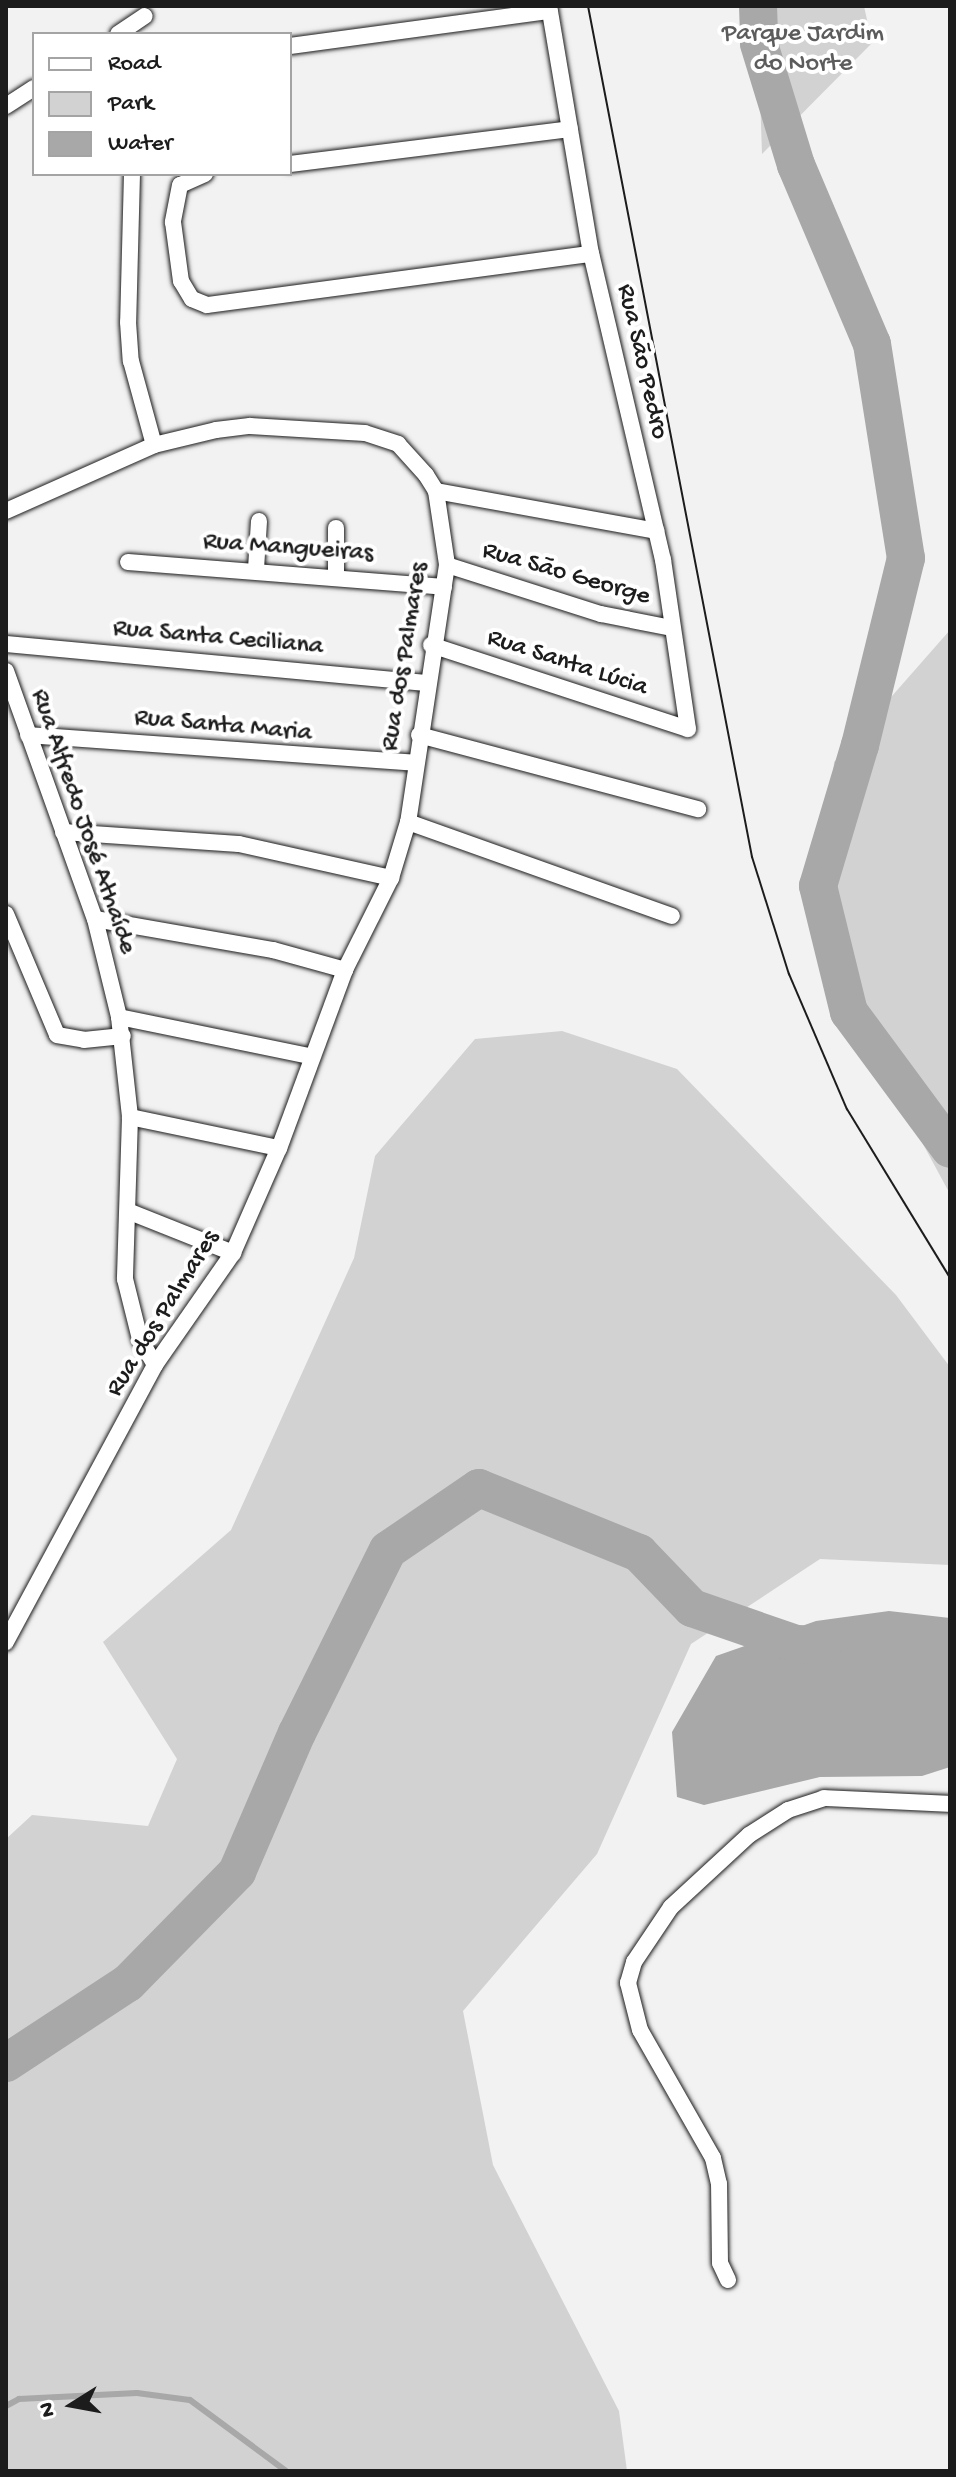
<!DOCTYPE html>
<meta charset="utf-8">
<style>
body{margin:0}
#map{position:relative;width:956px;height:2477px;overflow:hidden;background:#f2f2f2;font-family:"Gochi Hand",sans-serif}
div>[style]{position:absolute}
[style*='--x']{left:calc(var(--x)*1px);top:calc(var(--y)*1px);width:calc(var(--w)*1px);rotate:calc(var(--a)*1deg)}
.green>*{inset:0;background:#d2d2d2}
.water>*{inset:0;background:#a8a8a8}
.stream>*{height:6px;margin:-3px;padding:0 3px;transform-origin:3px;border-radius:3px;background:#a8a8a8}
.river>*{height:38px;margin:-19px;padding:0 19px;transform-origin:19px;border-radius:19px;background:#a8a8a8}
.roads{filter:drop-shadow(0 0 2px #1c1c1c) drop-shadow(0 0 2px #1c1c1c)}
.street>*{height:16px;margin:-8px;padding:0 8px;transform-origin:8px;border-radius:8px;background:#fff}
.tram>*{height:2px;margin:-1px;padding:0 1px;transform-origin:1px;border-radius:1px;background:#1c1c1c}
span{translate:-50% -50%;white-space:nowrap;text-align:center;line-height:1.15;-webkit-text-stroke:8px #fff;paint-order:stroke}
.park-label{font-size:26px;color:#5c5c5c}
.street-label{font-size:26px;color:#1c1c1c}
.frame{position:absolute;inset:0;border:8px solid #1c1c1c;pointer-events:none}
.legend{position:absolute;left:32px;top:32px;width:260px;height:144px;box-sizing:border-box;background:#fff;border:2px solid #a4a4a4;margin:0;padding:10px 14px;list-style:none;font-size:24px;color:#1c1c1c}
.legend li{display:flex;align-items:center;gap:16px;height:40px}
.legend b{width:40px;border:2px solid #a4a4a4}
.north{position:absolute;left:32px;top:2365px;width:80px;height:80px;-webkit-text-stroke:6px #fff;paint-order:stroke;rotate:259deg;font-size:22px;font-weight:700;line-height:32px;text-align:center;color:#1c1c1c}
.north::after{content:'';display:block;margin:auto;width:28px;height:36px;background:#1c1c1c;clip-path:polygon(50% 0,100% 100%,50% 72%,0 100%)}
</style>
<div id="map">
<div class="green">
<div style="clip-path:polygon(757px 6px,864px 6px,872px 43px,762px 154px)"></div>
<div style="clip-path:polygon(950px 630px,950px 1194px,823px 959px,834px 762px)"></div>
<div style="clip-path:polygon(562px 1031px,677px 1069px,896px 1295px,950px 1367px,950px 1565px,820px 1559px,691px 1644px,597px 1854px,463px 2011px,493px 2165px,619px 2411px,627px 2471px,6px 2471px,6px 1839px,32px 1815px,148px 1826px,177px 1759px,103px 1642px,231px 1530px,354px 1258px,375px 1156px,475px 1039px)"></div>
</div>
<div class="water">
<div style="clip-path:polygon(889px 1611px,950px 1618px,950px 1767px,922px 1776px,820px 1777px,704px 1805px,677px 1797px,672px 1732px,716px 1656px,816px 1621px)"></div>
</div>
<div class="stream">
<div style="--x:6;--y:2406;--w:15;--a:-28"></div>
<div style="--x:19;--y:2399;--w:118;--a:-2.9"></div>
<div style="--x:137;--y:2393;--w:53;--a:7.5"></div>
<div style="--x:190;--y:2400;--w:119;--a:36.5"></div>
</div>
<div class="river">
<div style="--x:758;--y:6;--w:38;--a:88"></div>
<div style="--x:759;--y:44;--w:127;--a:73"></div>
<div style="--x:796;--y:165;--w:194;--a:67"></div>
<div style="--x:872;--y:344;--w:217;--a:81"></div>
<div style="--x:906;--y:558;--w:193;--a:103.8"></div>
<div style="--x:860;--y:745;--w:147;--a:106.6"></div>
<div style="--x:818;--y:886;--w:130;--a:76.2"></div>
<div style="--x:849;--y:1012;--w:170;--a:53.6"></div>
<div style="--x:6;--y:2063;--w:146;--a:-33.3"></div>
<div style="--x:128;--y:1983;--w:156;--a:-45.5"></div>
<div style="--x:237;--y:1872;--w:151;--a:-66.7"></div>
<div style="--x:297;--y:1733;--w:204;--a:-63.6"></div>
<div style="--x:388;--y:1550;--w:110;--a:-34.3"></div>
<div style="--x:479;--y:1488;--w:173;--a:22.1"></div>
<div style="--x:639;--y:1553;--w:76;--a:46.1"></div>
<div style="--x:692;--y:1608;--w:110;--a:19.1"></div>
<div style="--x:796;--y:1644;--w:27;--a:2"></div>
</div>
<div class="roads">
<div class="street">
<div style="--x:118;--y:34;--w:32;--a:-34"></div>
<div style="--x:290;--y:46;--w:262;--a:-7.7"></div>
<div style="--x:6;--y:106;--w:33;--a:-33"></div>
<div style="--x:290;--y:164;--w:282;--a:-7.1"></div>
<div style="--x:132;--y:174;--w:148;--a:91.5"></div>
<div style="--x:128;--y:322;--w:39;--a:86"></div>
<div style="--x:131;--y:361;--w:87;--a:74.7"></div>
<div style="--x:205;--y:174;--w:27;--a:156"></div>
<div style="--x:180;--y:185;--w:38;--a:101"></div>
<div style="--x:173;--y:222;--w:60;--a:82.3"></div>
<div style="--x:181;--y:281;--w:21;--a:59"></div>
<div style="--x:192;--y:299;--w:16;--a:22"></div>
<div style="--x:207;--y:305;--w:387;--a:-7.6"></div>
<div style="--x:436;--y:491;--w:224;--a:10.3"></div>
<div style="--x:6;--y:511;--w:162;--a:-24"></div>
<div style="--x:154;--y:445;--w:64;--a:-13.6"></div>
<div style="--x:216;--y:430;--w:34;--a:-7"></div>
<div style="--x:250;--y:426;--w:115;--a:3.5"></div>
<div style="--x:365;--y:433;--w:35;--a:18"></div>
<div style="--x:398;--y:444;--w:42;--a:47.9"></div>
<div style="--x:426;--y:475;--w:19;--a:58"></div>
<div style="--x:436;--y:491;--w:75;--a:81.5"></div>
<div style="--x:447;--y:565;--w:260;--a:98.6"></div>
<div style="--x:408;--y:822;--w:59;--a:106.9"></div>
<div style="--x:391;--y:878;--w:103;--a:116.6"></div>
<div style="--x:345;--y:970;--w:190;--a:110.3"></div>
<div style="--x:279;--y:1148;--w:115;--a:113.7"></div>
<div style="--x:233;--y:1253;--w:136;--a:124.9"></div>
<div style="--x:155;--y:1365;--w:315;--a:118.3"></div>
<div style="--x:128;--y:562;--w:317;--a:4.5"></div>
<div style="--x:447;--y:565;--w:162;--a:17.7"></div>
<div style="--x:601;--y:614;--w:72;--a:11.2"></div>
<div style="--x:256;--y:569;--w:48;--a:-86.4"></div>
<div style="--x:336;--y:574;--w:46;--a:-90"></div>
<div style="--x:6;--y:644;--w:422;--a:5.3"></div>
<div style="--x:431;--y:645;--w:270;--a:18.1"></div>
<div style="--x:688;--y:729;--w:171;--a:-98.4"></div>
<div style="--x:663;--y:560;--w:314;--a:-103.2"></div>
<div style="--x:591;--y:254;--w:252;--a:-99.6"></div>
<div style="--x:6;--y:671;--w:263;--a:70.3"></div>
<div style="--x:95;--y:919;--w:101;--a:76.2"></div>
<div style="--x:119;--y:1017;--w:101;--a:83.7"></div>
<div style="--x:130;--y:1117;--w:162;--a:91.8"></div>
<div style="--x:125;--y:1279;--w:62;--a:76"></div>
<div style="--x:140;--y:1339;--w:30;--a:60"></div>
<div style="--x:28;--y:735;--w:387;--a:4.1"></div>
<div style="--x:419;--y:735;--w:289;--a:14.9"></div>
<div style="--x:408;--y:822;--w:280;--a:19.6"></div>
<div style="--x:63;--y:832;--w:176;--a:3.9"></div>
<div style="--x:239;--y:844;--w:156;--a:12.6"></div>
<div style="--x:6;--y:914;--w:131;--a:67.1"></div>
<div style="--x:57;--y:1035;--w:27;--a:10"></div>
<div style="--x:84;--y:1040;--w:39;--a:-6"></div>
<div style="--x:95;--y:919;--w:181;--a:9.9"></div>
<div style="--x:273;--y:950;--w:75;--a:15.5"></div>
<div style="--x:119;--y:1017;--w:194;--a:11.6"></div>
<div style="--x:130;--y:1117;--w:152;--a:11.8"></div>
<div style="--x:130;--y:1212;--w:111;--a:21.7"></div>
<div style="--x:728;--y:2280;--w:19;--a:-115"></div>
<div style="--x:720;--y:2263;--w:79;--a:-90.7"></div>
<div style="--x:719;--y:2184;--w:27;--a:-103"></div>
<div style="--x:713;--y:2158;--w:147;--a:-119.7"></div>
<div style="--x:640;--y:2030;--w:49;--a:-104.3"></div>
<div style="--x:628;--y:1983;--w:22;--a:-74"></div>
<div style="--x:634;--y:1962;--w:66;--a:-56.1"></div>
<div style="--x:671;--y:1907;--w:106;--a:-42.7"></div>
<div style="--x:749;--y:1835;--w:46;--a:-32.7"></div>
<div style="--x:788;--y:1810;--w:38;--a:-18"></div>
<div style="--x:824;--y:1798;--w:126;--a:2.7"></div>
</div>
</div>
<div class="tram">
<div style="--x:588;--y:6;--w:867;--a:79.09"></div>
<div style="--x:752;--y:857;--w:123;--a:72.5"></div>
<div style="--x:789;--y:974;--w:147;--a:66.8"></div>
<div style="--x:847;--y:1109;--w:198;--a:58.6"></div>
</div>
<div class="park-label">
<span style="left:803px;top:50px">Parque Jardim<br>do Norte</span>
</div>
<div class="street-label">
<span style="left:641px;top:362px;rotate:77deg">Rua São Pedro</span>
<span style="left:288px;top:549px;rotate:4deg">Rua Mangueiras</span>
<span style="left:566px;top:575px;rotate:16deg">Rua São George</span>
<span style="left:218px;top:639px;rotate:5deg">Rua Santa Ceciliana</span>
<span style="left:406px;top:657px;rotate:-81deg">Rua dos Palmares</span>
<span style="left:567px;top:664px;rotate:18deg">Rua Santa Lúcia</span>
<span style="left:223px;top:727px;rotate:5deg">Rua Santa Maria</span>
<span style="left:82px;top:822px;rotate:71deg">Rua Alfredo José Athaíde</span>
<span style="left:164px;top:1314px;rotate:-58deg">Rua dos Palmares</span>
</div>
<div class="frame"></div>
<ul class="legend">
<li><b style="height:10px;background:#fff"></b>Road</li>
<li><b style="height:22px;background:#d2d2d2"></b>Park</li>
<li><b style="height:22px;background:#a8a8a8"></b>Water</li>
</ul>
<div class="north">N</div>
</div>
